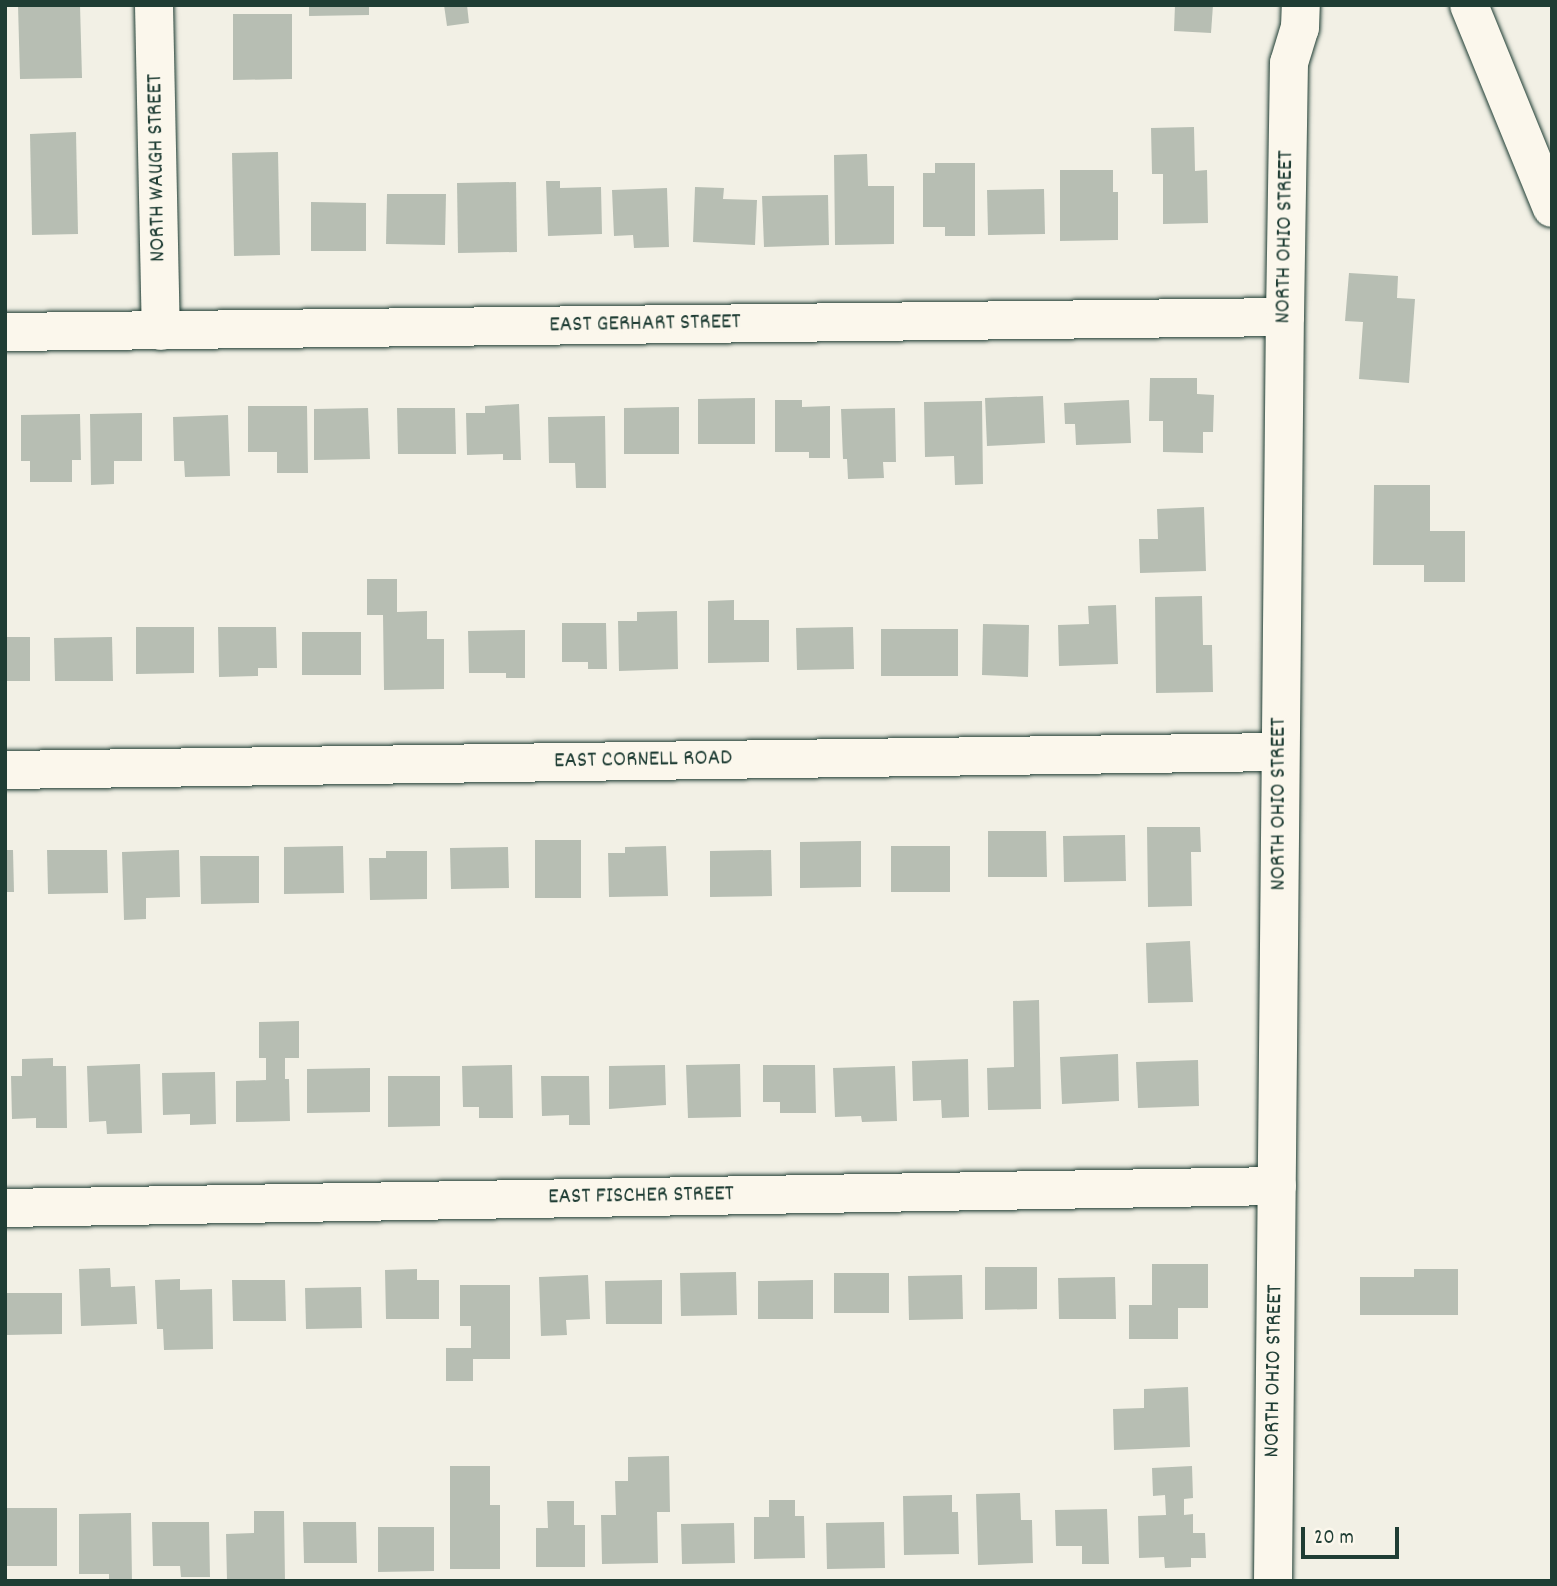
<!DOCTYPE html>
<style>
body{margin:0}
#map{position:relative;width:1557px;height:1586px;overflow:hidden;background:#f2f0e5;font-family:Dekko,sans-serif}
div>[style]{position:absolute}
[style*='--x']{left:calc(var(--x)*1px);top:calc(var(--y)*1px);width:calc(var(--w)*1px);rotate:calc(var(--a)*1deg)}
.building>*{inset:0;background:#b7beb3}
.roads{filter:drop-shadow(0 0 2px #1f3d34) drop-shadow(0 0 2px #1f3d34)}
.minor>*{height:38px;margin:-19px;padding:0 19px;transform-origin:19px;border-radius:19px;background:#fbf7ec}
.major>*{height:38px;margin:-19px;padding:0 19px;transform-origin:19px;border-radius:19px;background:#fbf7ec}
span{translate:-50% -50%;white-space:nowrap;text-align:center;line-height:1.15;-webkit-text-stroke:5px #fbf7ec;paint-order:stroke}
.street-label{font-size:23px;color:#1f3d34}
.frame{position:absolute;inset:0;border:7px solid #1f3d34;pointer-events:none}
.scale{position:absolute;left:1301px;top:1527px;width:98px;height:32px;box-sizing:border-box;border:4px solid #1f3d34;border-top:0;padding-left:9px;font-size:21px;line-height:24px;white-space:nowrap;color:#1f3d34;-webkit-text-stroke:5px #fbf7ec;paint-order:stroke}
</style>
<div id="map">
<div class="building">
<div style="clip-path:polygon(18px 5px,80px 5px,82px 78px,20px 79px)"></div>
<div style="clip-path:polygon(309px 5px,369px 5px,369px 15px,309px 16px)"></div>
<div style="clip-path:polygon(444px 5px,467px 5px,469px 23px,447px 26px)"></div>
<div style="clip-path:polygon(1175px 5px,1213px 5px,1211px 33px,1174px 31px)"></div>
<div style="clip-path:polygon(233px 14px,292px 14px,292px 79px,233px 80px)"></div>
<div style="clip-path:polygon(1194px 127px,1195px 171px,1207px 170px,1208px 223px,1163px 224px,1163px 174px,1152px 174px,1151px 128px)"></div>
<div style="clip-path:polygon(76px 132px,78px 234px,32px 235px,30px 134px)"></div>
<div style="clip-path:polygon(278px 152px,280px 255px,234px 256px,232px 153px)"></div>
<div style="clip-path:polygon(867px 154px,868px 186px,894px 186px,894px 244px,835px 245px,834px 155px)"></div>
<div style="clip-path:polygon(935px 163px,975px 163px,975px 236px,945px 236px,945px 227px,923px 227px,923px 173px,935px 173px)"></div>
<div style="clip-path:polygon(1060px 170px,1113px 170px,1113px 192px,1118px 192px,1118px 240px,1060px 241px)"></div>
<div style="clip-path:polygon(546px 181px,560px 181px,560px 188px,601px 187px,602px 234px,548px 236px)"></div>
<div style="clip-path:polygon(516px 182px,517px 252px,458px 253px,457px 183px)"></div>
<div style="clip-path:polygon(695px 187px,724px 188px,723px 199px,757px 200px,755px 245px,693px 242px)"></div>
<div style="clip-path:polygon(667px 188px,669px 247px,634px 248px,633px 235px,614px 236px,612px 190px)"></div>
<div style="clip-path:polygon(1044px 189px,1045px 234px,988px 235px,987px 190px)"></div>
<div style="clip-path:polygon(387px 194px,446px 194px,445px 245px,386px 244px)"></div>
<div style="clip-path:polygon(828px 195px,829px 245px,764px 247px,762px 196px)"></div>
<div style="clip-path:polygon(311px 202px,366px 203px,366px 251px,311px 251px)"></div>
<div style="clip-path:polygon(1349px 273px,1398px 276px,1397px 298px,1415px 299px,1409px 383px,1359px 379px,1363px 322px,1345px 321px)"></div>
<div style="clip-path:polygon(1150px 378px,1197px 378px,1197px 394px,1214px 395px,1213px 432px,1203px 432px,1203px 453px,1163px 452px,1163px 421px,1149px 421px)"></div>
<div style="clip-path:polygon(1043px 396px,1045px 443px,987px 446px,985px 398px)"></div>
<div style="clip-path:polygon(755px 398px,755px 444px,698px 444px,698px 399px)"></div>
<div style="clip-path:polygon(775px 400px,802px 400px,802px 407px,830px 406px,830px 458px,809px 458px,809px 452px,775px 452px)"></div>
<div style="clip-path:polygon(1129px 400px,1131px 443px,1076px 445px,1075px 424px,1065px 424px,1064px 403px)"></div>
<div style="clip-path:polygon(982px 401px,983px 484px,955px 485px,954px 456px,925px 457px,924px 402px)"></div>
<div style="clip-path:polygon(519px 404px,521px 460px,503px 460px,503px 454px,467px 455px,466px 413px,485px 413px,485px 406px)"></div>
<div style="clip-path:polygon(248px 406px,307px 406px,308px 473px,277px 473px,277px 452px,248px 452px)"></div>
<div style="clip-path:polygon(679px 407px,679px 454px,624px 454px,624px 408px)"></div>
<div style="clip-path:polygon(368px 408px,370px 459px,314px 460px,314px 409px)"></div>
<div style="clip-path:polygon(397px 408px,455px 408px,456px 454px,398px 454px)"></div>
<div style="clip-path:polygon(895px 408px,896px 462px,883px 462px,884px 478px,848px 479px,847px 459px,843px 459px,841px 409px)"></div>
<div style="clip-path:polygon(142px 413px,142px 461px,114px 461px,114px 484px,91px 485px,90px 414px)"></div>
<div style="clip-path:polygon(80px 414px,81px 460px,72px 460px,72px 482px,30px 482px,30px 461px,21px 461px,21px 415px)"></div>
<div style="clip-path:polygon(228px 415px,230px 476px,185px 477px,184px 461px,174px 461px,173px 417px)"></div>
<div style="clip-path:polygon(605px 416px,606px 488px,576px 488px,575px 463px,549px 463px,548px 417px)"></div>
<div style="clip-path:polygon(1374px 485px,1430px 485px,1430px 531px,1465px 531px,1465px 582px,1424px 582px,1424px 565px,1373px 565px)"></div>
<div style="clip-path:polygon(1204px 507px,1206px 571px,1140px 573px,1139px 539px,1158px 539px,1157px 509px)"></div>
<div style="clip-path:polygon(367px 579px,397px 579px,397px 612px,427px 611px,427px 639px,444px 639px,444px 689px,384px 690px,383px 615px,367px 615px)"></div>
<div style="clip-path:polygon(1202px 596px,1203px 645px,1212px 645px,1213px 692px,1156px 693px,1155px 597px)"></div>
<div style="clip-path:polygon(734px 600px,734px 620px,769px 620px,769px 662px,708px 663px,708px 601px)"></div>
<div style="clip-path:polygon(1116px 605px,1118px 664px,1059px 666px,1058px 625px,1089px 624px,1088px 606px)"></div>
<div style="clip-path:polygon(677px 611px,678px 669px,619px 671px,618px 621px,637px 621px,637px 612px)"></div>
<div style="clip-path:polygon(562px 623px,606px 623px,607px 669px,588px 669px,588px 662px,562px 662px)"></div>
<div style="clip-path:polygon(983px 624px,1029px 625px,1028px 677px,982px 675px)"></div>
<div style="clip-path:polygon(136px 627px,194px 627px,194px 673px,136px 674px)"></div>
<div style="clip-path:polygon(218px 627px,276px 627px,277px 668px,258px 668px,258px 676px,219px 677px)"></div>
<div style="clip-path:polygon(853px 627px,854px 669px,797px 670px,796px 628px)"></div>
<div style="clip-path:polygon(881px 629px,958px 629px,958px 676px,881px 676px)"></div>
<div style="clip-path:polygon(525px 630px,525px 678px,506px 678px,506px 673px,469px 673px,468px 631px)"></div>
<div style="clip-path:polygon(302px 632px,361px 632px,361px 675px,302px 675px)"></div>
<div style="clip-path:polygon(5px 637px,30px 637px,30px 681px,5px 681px)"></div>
<div style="clip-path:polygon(112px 637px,113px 681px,55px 681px,54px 638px)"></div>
<div style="clip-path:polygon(1147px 827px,1200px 827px,1201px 852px,1191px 852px,1192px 906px,1148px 907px)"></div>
<div style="clip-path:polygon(988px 831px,1046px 831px,1047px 877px,988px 877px)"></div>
<div style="clip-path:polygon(1125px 835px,1126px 881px,1064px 882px,1063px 836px)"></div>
<div style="clip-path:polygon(535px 840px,581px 840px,581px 898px,535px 898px)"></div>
<div style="clip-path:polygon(861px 841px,861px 887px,800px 888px,800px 842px)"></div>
<div style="clip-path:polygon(343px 846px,344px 893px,284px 894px,284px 847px)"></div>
<div style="clip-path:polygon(666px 846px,668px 896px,609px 897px,608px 853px,625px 853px,625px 847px)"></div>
<div style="clip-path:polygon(891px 846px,950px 846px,950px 892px,891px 892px)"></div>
<div style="clip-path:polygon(508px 847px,509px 888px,451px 889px,450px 848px)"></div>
<div style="clip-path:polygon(5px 850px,13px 850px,14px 892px,5px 892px)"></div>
<div style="clip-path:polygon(47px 850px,107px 850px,108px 893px,48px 894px)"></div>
<div style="clip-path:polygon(179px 850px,180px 897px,146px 898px,146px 919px,124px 920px,122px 852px)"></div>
<div style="clip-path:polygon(771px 850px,772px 896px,710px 897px,710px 851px)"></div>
<div style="clip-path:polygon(386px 851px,427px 851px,427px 899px,370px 900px,369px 858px,386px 858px)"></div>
<div style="clip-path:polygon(200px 856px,259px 856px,259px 903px,201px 904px)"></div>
<div style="clip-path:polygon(1190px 941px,1193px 1002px,1148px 1003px,1146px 943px)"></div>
<div style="clip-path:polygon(1039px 1000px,1041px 1109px,988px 1110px,987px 1068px,1014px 1067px,1013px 1001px)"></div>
<div style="clip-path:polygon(299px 1021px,299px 1058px,285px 1058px,285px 1079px,289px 1079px,290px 1121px,236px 1122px,236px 1081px,266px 1080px,266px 1058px,259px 1058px,259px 1022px)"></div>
<div style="clip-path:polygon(1118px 1054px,1119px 1101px,1062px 1104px,1060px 1057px)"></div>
<div style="clip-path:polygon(53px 1058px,53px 1066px,66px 1066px,67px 1128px,36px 1128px,36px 1118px,12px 1119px,11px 1076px,22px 1076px,22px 1059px)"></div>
<div style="clip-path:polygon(968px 1059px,969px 1117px,942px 1118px,941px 1100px,913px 1101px,912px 1061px)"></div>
<div style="clip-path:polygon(1198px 1060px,1199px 1106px,1138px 1108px,1136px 1062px)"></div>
<div style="clip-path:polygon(140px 1064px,142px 1133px,107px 1134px,106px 1121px,89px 1122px,87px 1066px)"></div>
<div style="clip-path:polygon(740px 1064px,741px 1117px,688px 1118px,686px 1065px)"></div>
<div style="clip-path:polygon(512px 1065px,513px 1118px,479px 1118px,479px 1107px,463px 1107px,462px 1066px)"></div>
<div style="clip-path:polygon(665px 1065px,666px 1105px,609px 1109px,609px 1066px)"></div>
<div style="clip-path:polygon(763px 1065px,815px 1065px,816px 1113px,780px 1113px,780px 1102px,763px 1102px)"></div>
<div style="clip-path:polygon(895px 1066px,897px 1121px,862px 1122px,861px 1116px,835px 1117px,833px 1068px)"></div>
<div style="clip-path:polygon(370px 1068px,370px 1112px,307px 1113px,307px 1069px)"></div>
<div style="clip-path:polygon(215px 1072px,216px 1124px,190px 1125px,190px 1114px,163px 1115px,162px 1073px)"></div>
<div style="clip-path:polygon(388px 1076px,440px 1076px,440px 1126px,388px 1127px)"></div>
<div style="clip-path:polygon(541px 1076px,589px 1076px,590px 1125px,569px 1125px,569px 1115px,542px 1116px)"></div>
<div style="clip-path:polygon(1152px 1264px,1208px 1264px,1208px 1308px,1178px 1308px,1178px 1339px,1129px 1339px,1129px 1305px,1152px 1305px)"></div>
<div style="clip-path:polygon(985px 1267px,1037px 1267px,1037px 1309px,985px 1310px)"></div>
<div style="clip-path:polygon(110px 1268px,111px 1287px,135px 1286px,137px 1324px,81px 1326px,79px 1269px)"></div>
<div style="clip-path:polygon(417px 1269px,417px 1280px,439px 1280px,439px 1319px,386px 1319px,385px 1270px)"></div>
<div style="clip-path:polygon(1414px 1269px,1458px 1269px,1458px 1315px,1360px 1315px,1360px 1277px,1414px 1277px)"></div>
<div style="clip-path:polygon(736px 1272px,737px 1315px,681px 1316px,680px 1273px)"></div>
<div style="clip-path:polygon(834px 1273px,889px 1273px,889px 1313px,834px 1313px)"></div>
<div style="clip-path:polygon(588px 1275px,590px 1319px,566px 1320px,567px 1335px,541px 1336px,539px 1277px)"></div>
<div style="clip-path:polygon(962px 1275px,963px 1319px,909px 1320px,908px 1276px)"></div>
<div style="clip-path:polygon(1115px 1277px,1116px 1319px,1059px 1319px,1058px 1278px)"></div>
<div style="clip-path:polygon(180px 1279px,180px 1290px,212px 1289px,213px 1349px,164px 1350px,163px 1329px,157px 1329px,155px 1280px)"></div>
<div style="clip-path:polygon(232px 1280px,285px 1280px,286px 1321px,233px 1321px)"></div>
<div style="clip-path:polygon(662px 1280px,662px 1324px,606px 1324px,605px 1281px)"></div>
<div style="clip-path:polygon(813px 1280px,813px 1319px,758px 1319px,758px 1281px)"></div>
<div style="clip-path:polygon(460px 1285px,510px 1285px,510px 1359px,473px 1359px,473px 1381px,446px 1381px,446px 1348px,471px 1348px,471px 1326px,460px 1326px)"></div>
<div style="clip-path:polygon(361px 1287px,362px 1328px,306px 1329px,305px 1288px)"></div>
<div style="clip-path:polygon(5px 1293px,62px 1293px,62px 1334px,5px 1335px)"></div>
<div style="clip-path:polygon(1188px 1387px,1190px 1447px,1114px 1450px,1113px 1409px,1144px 1408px,1144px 1389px)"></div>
<div style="clip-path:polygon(669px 1456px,670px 1512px,657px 1512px,658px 1563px,602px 1564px,601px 1515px,616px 1515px,615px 1481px,628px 1481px,628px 1457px)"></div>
<div style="clip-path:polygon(450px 1466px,490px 1466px,490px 1505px,500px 1505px,500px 1569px,450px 1569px)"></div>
<div style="clip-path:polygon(1192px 1466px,1193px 1498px,1184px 1499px,1184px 1515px,1193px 1514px,1193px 1533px,1205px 1533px,1206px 1558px,1191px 1558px,1191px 1567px,1165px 1568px,1164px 1557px,1139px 1558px,1138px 1516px,1166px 1515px,1165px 1495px,1153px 1496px,1152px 1468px)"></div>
<div style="clip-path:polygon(1020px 1493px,1021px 1520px,1032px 1520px,1033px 1563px,978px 1565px,976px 1494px)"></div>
<div style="clip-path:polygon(952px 1495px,952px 1512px,958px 1512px,959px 1554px,904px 1555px,903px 1496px)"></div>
<div style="clip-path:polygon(769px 1500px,795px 1500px,795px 1516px,804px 1516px,805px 1558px,754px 1559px,754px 1517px,769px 1517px)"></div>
<div style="clip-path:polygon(547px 1501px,574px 1501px,574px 1525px,585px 1525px,585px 1567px,536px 1567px,536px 1528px,548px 1528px)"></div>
<div style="clip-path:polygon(5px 1508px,57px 1508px,57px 1566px,5px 1566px)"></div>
<div style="clip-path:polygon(1107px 1509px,1109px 1564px,1082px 1564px,1082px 1546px,1056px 1546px,1055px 1510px)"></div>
<div style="clip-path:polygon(254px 1511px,284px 1511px,285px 1581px,227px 1581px,226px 1534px,254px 1533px)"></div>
<div style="clip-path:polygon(131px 1513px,132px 1581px,109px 1581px,109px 1574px,79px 1574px,79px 1514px)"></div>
<div style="clip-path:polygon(152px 1522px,209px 1522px,210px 1577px,181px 1577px,180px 1566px,153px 1566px)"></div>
<div style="clip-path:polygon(303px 1522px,356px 1522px,357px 1563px,304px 1563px)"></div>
<div style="clip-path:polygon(884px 1522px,885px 1568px,827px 1569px,826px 1523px)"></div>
<div style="clip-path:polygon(734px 1523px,735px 1563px,682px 1564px,681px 1524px)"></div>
<div style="clip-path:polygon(378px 1527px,434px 1527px,434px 1571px,378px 1572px)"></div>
</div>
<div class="roads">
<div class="minor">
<div style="--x:154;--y:5;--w:326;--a:88.8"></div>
<div style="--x:5;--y:332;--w:1280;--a:-0.67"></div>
<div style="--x:5;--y:770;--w:1275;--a:-0.81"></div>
<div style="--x:5;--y:1208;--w:1272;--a:-0.99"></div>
<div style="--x:1273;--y:1581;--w:1264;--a:-89.46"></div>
<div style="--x:1285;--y:317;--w:254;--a:-89.1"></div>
<div style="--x:1289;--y:63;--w:37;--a:-73"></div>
<div style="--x:1300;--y:28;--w:23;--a:-88"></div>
</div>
<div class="major">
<div style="--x:1469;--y:5;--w:219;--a:67.8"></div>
</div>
</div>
<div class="street-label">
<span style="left:158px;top:168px;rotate:-91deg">NORTH WAUGH STREET</span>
<span style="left:1286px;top:237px;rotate:-89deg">NORTH OHIO STREET</span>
<span style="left:645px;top:325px;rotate:-1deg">EAST GERHART STREET</span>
<span style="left:643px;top:761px;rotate:-1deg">EAST CORNELL ROAD</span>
<span style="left:1280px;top:804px;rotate:-90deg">NORTH OHIO STREET</span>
<span style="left:641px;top:1197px;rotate:-1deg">EAST FISCHER STREET</span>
<span style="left:1275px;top:1371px;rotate:-89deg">NORTH OHIO STREET</span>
</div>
<div class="frame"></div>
<div class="scale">20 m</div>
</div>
